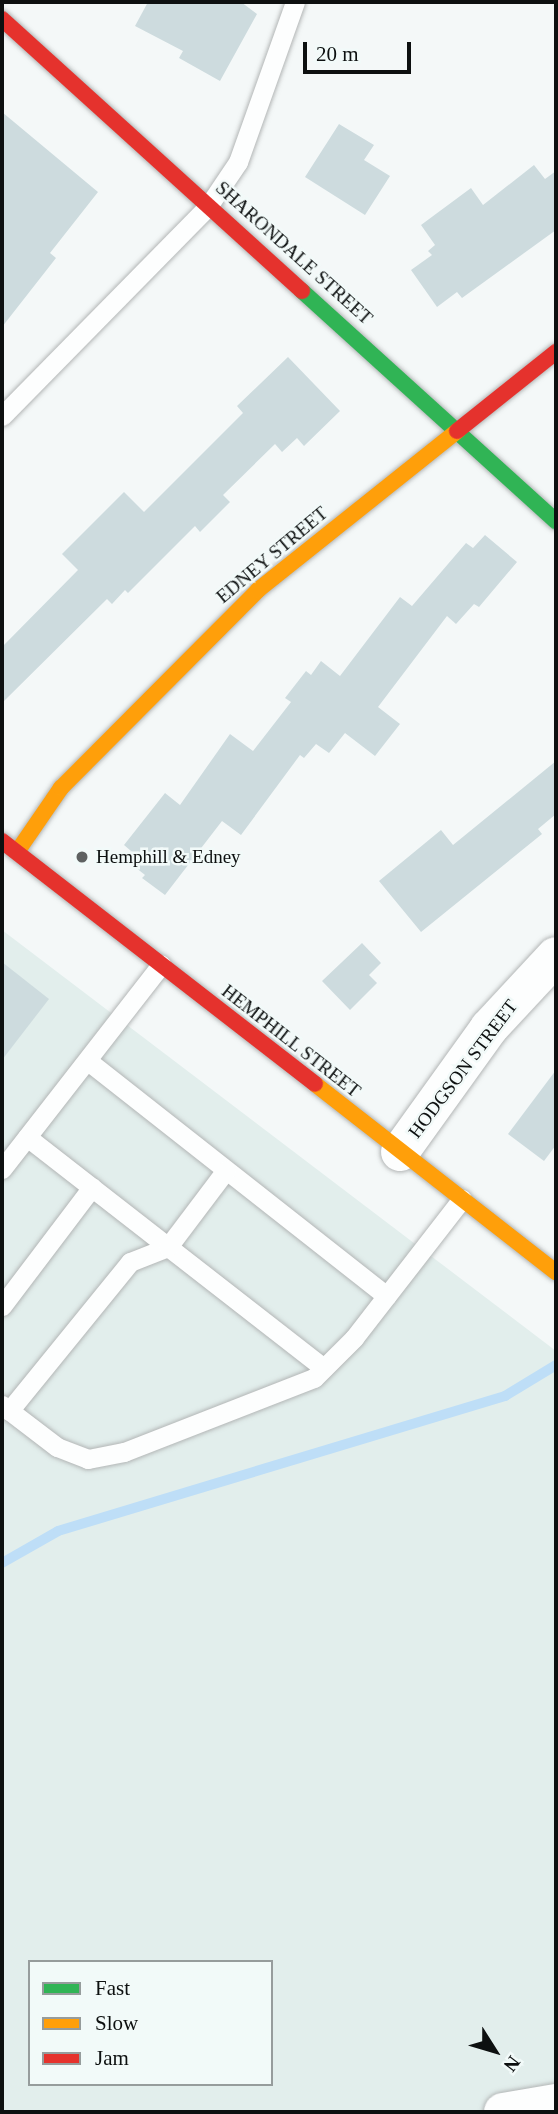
<!DOCTYPE html>
<style>
body{margin:0}
#map{position:relative;width:558px;height:2114px;overflow:hidden;background:#f4f8f8;font-family:"Times New Roman",serif}
div>[style]{position:absolute}
[style*='--x']{left:calc(var(--x)*1px);top:calc(var(--y)*1px);width:calc(var(--w)*1px);rotate:calc(var(--a)*1deg)}
.built>*{inset:0;background:#e2eeec}
.stream>*{height:10px;margin:-5px;padding:0 5px;transform-origin:5px;border-radius:5px;background:#bedef7}
.building>*{inset:0;background:#cddbde}
.roads{filter:drop-shadow(0 0 2px #b3b6b6) drop-shadow(0 0 2px #b3b6b6)}
.lane>*{height:19px;margin:-9.5px;padding:0 9.5px;transform-origin:9.5px;border-radius:9.5px;background:#fdfefe}
.street>*{height:38px;margin:-19px;padding:0 19px;transform-origin:19px;border-radius:19px;background:#fdfefe}
.fast>*{height:16px;margin:-8px;padding:0 8px;transform-origin:8px;border-radius:8px;background:#30b455}
.slow>*{height:16px;margin:-8px;padding:0 8px;transform-origin:8px;border-radius:8px;background:#ff9f0a}
.jam>*{height:16px;margin:-8px;padding:0 8px;transform-origin:8px;border-radius:8px;background:#e5322d}
.dots>*{width:19px;height:19px;translate:-50% -50%;box-sizing:border-box;border:4px solid #f2faf9;border-radius:50%}
span{translate:-50% -50%;white-space:nowrap;text-align:center;line-height:1.15;-webkit-text-stroke:5px #f2faf9;paint-order:stroke}
.street-label{font-size:19px;color:#0d1010}
.poi-label{font-size:19px;color:#0d1010}
.left{translate:0 -50%;text-align:left}
.frame{position:absolute;inset:0;border:4px solid #0d1010;pointer-events:none}
.legend{position:absolute;left:28px;top:1960px;width:245px;height:126px;box-sizing:border-box;background:#f2faf9;border:2px solid #969c9c;margin:0;padding:9px 12px;list-style:none;font-size:21px;color:#0d1010}
.legend li{display:flex;align-items:center;gap:14px;height:35px}
.legend b{width:35px;border:2px solid #969c9c}
.north{position:absolute;left:460px;top:2016px;width:70px;height:70px;-webkit-text-stroke:5px #f2faf9;paint-order:stroke;rotate:127deg;font-size:19px;font-weight:700;line-height:28px;text-align:center;color:#0d1010}
.north::after{content:'';display:block;margin:auto;width:24px;height:32px;background:#0d1010;clip-path:polygon(50% 0,100% 100%,50% 72%,0 100%)}
.scale{position:absolute;left:303px;top:42px;width:108px;height:32px;box-sizing:border-box;border:4px solid #0d1010;border-top:0;padding-left:9px;font-size:21px;line-height:24px;white-space:nowrap;color:#0d1010;-webkit-text-stroke:5px #f2faf9;paint-order:stroke}
</style>
<div id="map">
<div class="built">
<div style="clip-path:polygon(evenodd,2px 930px,556px 1351px,556px 2112px,2px 2112px,2px 930px,30px 1962px,271px 1962px,271px 2084px,30px 2084px,30px 1962px)"></div>
</div>
<div class="stream">
<div style="--x:2;--y:1563;--w:64;--a:-29.7"></div>
<div style="--x:58;--y:1531;--w:467;--a:-16.8"></div>
<div style="--x:505;--y:1396;--w:60;--a:-31.3"></div>
</div>
<div class="building">
<div style="clip-path:polygon(148px 2px,241px 2px,257px 14px,220px 81px,179px 58px,183px 51px,135px 26px)"></div>
<div style="clip-path:polygon(2px 112px,98px 192px,50px 253px,56px 258px,2px 327px)"></div>
<div style="clip-path:polygon(339px 124px,374px 145px,364px 160px,390px 176px,365px 215px,305px 177px)"></div>
<div style="clip-path:polygon(534px 165px,545px 179px,556px 171px,556px 230px,462px 298px,457px 292px,437px 307px,411px 270px,432px 255px,428px 251px,435px 245px,421px 225px,471px 188px,483px 205px)"></div>
<div style="clip-path:polygon(288px 357px,340px 411px,304px 446px,297px 438px,282px 452px,275px 444px,223px 495px,230px 502px,200px 532px,195px 526px,128px 593px,125px 590px,112px 604px,107px 599px,2px 703px,2px 647px,78px 570px,62px 554px,124px 492px,144px 512px,243px 413px,237px 406px)"></div>
<div style="clip-path:polygon(485px 535px,517px 562px,479px 607px,474px 604px,456px 624px,447px 616px,378px 707px,400px 724px,375px 756px,345px 733px,329px 753px,316px 744px,304px 758px,300px 755px,241px 835px,222px 821px,165px 895px,142px 878px,145px 875px,125px 859px,131px 851px,124px 845px,165px 793px,180px 805px,230px 734px,253px 751px,291px 702px,285px 698px,306px 671px,311px 675px,321px 661px,340px 676px,400px 597px,412px 606px,466px 543px,473px 548px)"></div>
<div style="clip-path:polygon(556px 761px,556px 814px,538px 829px,542px 834px,421px 932px,379px 881px,441px 830px,453px 845px)"></div>
<div style="clip-path:polygon(362px 943px,381px 963px,369px 975px,377px 983px,350px 1010px,322px 981px)"></div>
<div style="clip-path:polygon(2px 962px,49px 999px,2px 1060px)"></div>
<div style="clip-path:polygon(556px 1070px,556px 1145px,544px 1161px,508px 1134px)"></div>
</div>
<div class="roads">
<div class="lane">
<div style="--x:2;--y:416;--w:296;--a:-45.5"></div>
<div style="--x:209;--y:205;--w:52;--a:-56"></div>
<div style="--x:238;--y:162;--w:170;--a:-70.4"></div>
<div style="--x:88;--y:1061;--w:380;--a:38.2"></div>
<div style="--x:27;--y:1137;--w:376;--a:37.9"></div>
<div style="--x:2;--y:1169;--w:259;--a:-52.1"></div>
<div style="--x:2;--y:1306;--w:149;--a:-52.9"></div>
<div style="--x:2;--y:1405;--w:69;--a:37.4"></div>
<div style="--x:57;--y:1447;--w:33;--a:21"></div>
<div style="--x:88;--y:1459;--w:37;--a:-11"></div>
<div style="--x:124;--y:1452;--w:204;--a:-21.3"></div>
<div style="--x:314;--y:1378;--w:57;--a:-45"></div>
<div style="--x:354;--y:1338;--w:176;--a:-52.2"></div>
<div style="--x:9;--y:1411;--w:192;--a:-50.9"></div>
<div style="--x:130;--y:1262;--w:41;--a:-21.5"></div>
<div style="--x:168;--y:1247;--w:96;--a:-53"></div>
</div>
<div class="street">
<div style="--x:400;--y:1152;--w:153;--a:-54.3"></div>
<div style="--x:489;--y:1028;--w:98;--a:-47.1"></div>
<div style="--x:503;--y:2112;--w:54;--a:-9.6"></div>
</div>
<div class="fast">
<div style="--x:302;--y:291;--w:343;--a:42.2"></div>
</div>
<div class="slow">
<div style="--x:17;--y:852;--w:78;--a:-55.5"></div>
<div style="--x:61;--y:788;--w:279;--a:-45.1"></div>
<div style="--x:258;--y:590;--w:255;--a:-38.6"></div>
<div style="--x:315;--y:1084;--w:306;--a:38"></div>
</div>
<div class="jam">
<div style="--x:2;--y:19;--w:405;--a:42.2"></div>
<div style="--x:457;--y:431;--w:127;--a:-38.6"></div>
<div style="--x:2;--y:841;--w:396;--a:37.8"></div>
</div>
</div>
<div class="dots">
<div style="left:82px;top:857px;background:#5e6161"></div>
</div>
<div class="street-label">
<span style="left:294px;top:253px;rotate:42deg">SHARONDALE STREET</span>
<span style="left:272px;top:555px;rotate:-40deg">EDNEY STREET</span>
<span style="left:291px;top:1041px;rotate:38deg">HEMPHILL STREET</span>
<span style="left:463px;top:1069px;rotate:-53deg">HODGSON STREET</span>
</div>
<div class="poi-label">
<span class="left" style="left:96px;top:857px">Hemphill &amp; Edney</span>
</div>
<div class="frame"></div>
<ul class="legend">
<li><b style="height:9px;background:#30b455"></b>Fast</li>
<li><b style="height:9px;background:#ff9f0a"></b>Slow</li>
<li><b style="height:9px;background:#e5322d"></b>Jam</li>
</ul>
<div class="north">N</div>
<div class="scale">20 m</div>
</div>
